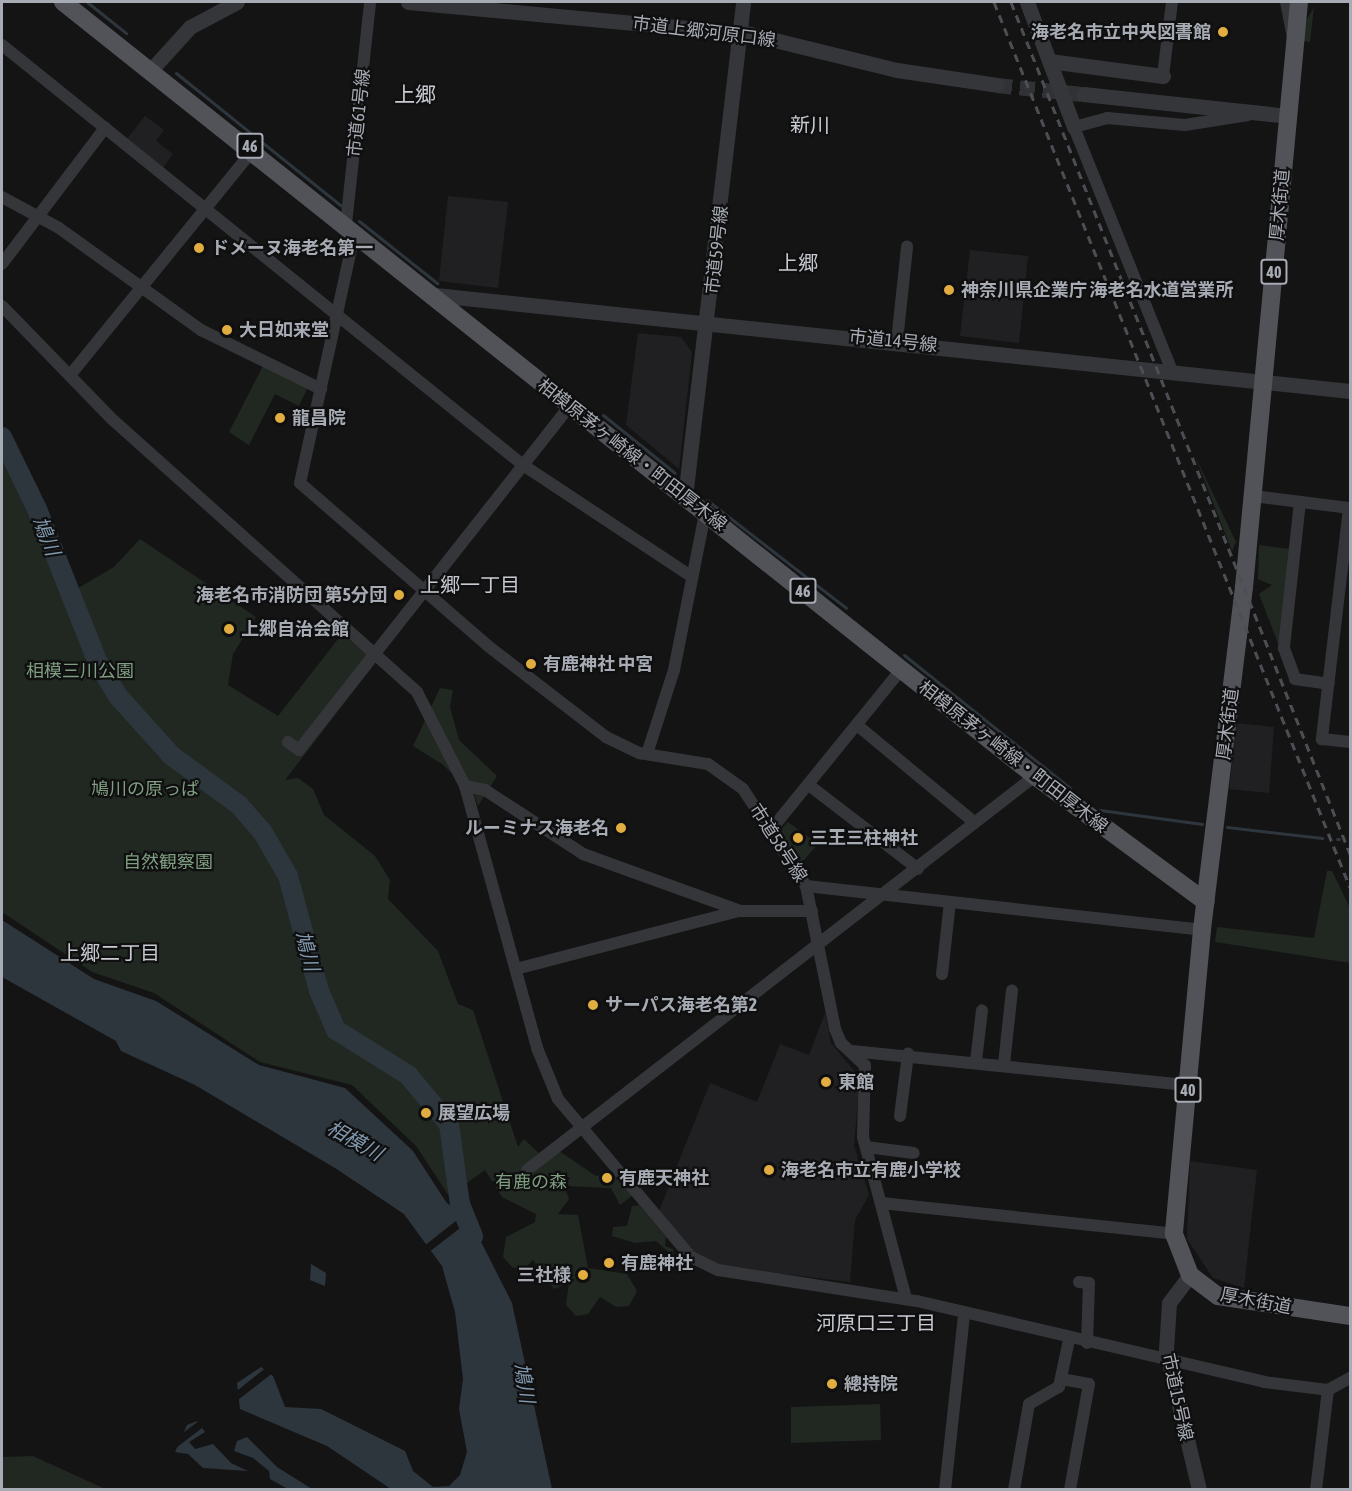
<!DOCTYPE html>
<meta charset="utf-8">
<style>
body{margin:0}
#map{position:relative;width:1352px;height:1491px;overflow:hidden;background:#141415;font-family:"Asap Condensed","Noto Sans JP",sans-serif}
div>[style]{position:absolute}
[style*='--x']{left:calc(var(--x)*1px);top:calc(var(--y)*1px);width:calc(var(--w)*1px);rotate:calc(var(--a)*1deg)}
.built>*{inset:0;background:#202022}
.green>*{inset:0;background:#202821}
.water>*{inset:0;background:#2e363d}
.pier>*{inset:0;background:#141415}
.stream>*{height:3px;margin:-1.5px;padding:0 1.5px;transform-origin:1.5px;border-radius:1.5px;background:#2e363d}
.river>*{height:20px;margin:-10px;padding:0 10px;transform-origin:10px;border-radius:10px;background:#2e363d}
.tertiary-tunnel>*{height:15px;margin-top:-7.5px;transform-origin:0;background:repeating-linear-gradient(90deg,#313235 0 15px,transparent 0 23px)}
.minor>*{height:12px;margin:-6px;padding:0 6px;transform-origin:6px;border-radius:6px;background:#35363a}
.tertiary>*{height:15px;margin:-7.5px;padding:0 7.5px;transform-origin:7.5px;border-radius:7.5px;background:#35363a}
.primary>*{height:18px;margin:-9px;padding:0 9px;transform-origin:9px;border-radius:9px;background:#515359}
.rail>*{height:3px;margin-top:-1.5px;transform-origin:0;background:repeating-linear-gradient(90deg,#4c4e53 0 8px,transparent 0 14px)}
.dots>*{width:16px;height:16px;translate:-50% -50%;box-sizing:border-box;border:3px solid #0f0f10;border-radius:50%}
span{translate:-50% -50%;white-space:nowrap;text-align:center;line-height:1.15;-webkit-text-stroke:4.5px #0f0f10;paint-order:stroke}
.shield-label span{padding:2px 4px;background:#0f0f10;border:2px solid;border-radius:4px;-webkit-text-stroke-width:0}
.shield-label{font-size:16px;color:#a7abb4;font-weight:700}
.street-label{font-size:18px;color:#a7abb4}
.poi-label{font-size:18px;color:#a7abb4;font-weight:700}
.right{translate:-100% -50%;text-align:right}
.left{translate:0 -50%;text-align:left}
.park-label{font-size:18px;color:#7f9e81}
.neighbourhood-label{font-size:20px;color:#c7cad1}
.water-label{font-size:20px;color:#8098ad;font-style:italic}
.quarter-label{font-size:21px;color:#c7cad1}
.frame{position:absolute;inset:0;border:3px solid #a7abb4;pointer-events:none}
</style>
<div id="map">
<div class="built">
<div style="clip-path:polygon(145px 116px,164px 130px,156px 141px,173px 154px,163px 168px,126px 140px)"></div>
<div style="clip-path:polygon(448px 196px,508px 202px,498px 288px,439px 281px)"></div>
<div style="clip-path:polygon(970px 250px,1028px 256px,1019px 343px,960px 336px)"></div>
<div style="clip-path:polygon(638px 333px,681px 337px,692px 352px,679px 469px,626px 425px)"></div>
<div style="clip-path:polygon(1237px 723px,1274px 727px,1269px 793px,1229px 789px)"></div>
<div style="clip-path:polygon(825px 1013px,831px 1043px,860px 1078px,854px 1145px,869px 1195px,855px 1220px,850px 1282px,711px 1265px,690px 1251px,659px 1211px,710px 1083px,757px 1102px,780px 1044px,809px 1055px)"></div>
<div style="clip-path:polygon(1190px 1161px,1257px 1170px,1244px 1288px,1213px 1278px,1187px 1239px)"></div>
</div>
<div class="green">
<div style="clip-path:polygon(1314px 7px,1310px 42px,1303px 41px,1305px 23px)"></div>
<div style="clip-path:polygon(263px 366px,308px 387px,299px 406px,275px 394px,249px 445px,229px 432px)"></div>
<div style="clip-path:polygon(2px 452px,68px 594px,114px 567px,140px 539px,256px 617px,233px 654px,228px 685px,278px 716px,342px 634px,376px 662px,285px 780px,298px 778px,313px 789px,324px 815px,375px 856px,390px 880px,388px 899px,438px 951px,458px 1004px,473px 1010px,518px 1147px,524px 1139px,546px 1160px,559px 1151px,596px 1176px,614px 1172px,633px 1195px,620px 1205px,611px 1188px,564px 1186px,569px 1199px,558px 1214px,578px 1215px,588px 1268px,627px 1274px,637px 1291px,629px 1306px,616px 1307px,600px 1297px,588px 1314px,576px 1316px,566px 1305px,569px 1283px,554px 1289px,533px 1260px,523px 1270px,512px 1267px,503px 1257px,506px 1237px,535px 1222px,536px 1214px,502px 1197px,485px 1170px,449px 1196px,416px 1146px,352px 1085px,260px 1062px,154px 993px,92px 972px,2px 912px)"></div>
<div style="clip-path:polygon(1195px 456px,1236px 542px,1232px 551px)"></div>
<div style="clip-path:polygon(1259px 545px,1290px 549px,1279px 646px,1259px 594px,1272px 585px,1258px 579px)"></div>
<div style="clip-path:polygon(440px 688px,453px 690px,450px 707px,459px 740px,497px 776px,478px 806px,474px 794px,442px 764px,413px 746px)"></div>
<div style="clip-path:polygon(788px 822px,818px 844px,799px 866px,776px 835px)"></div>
<div style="clip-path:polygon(1327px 871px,1332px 871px,1350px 908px,1350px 963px,1215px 942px,1217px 927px,1314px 938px)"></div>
<div style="clip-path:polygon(639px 1205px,666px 1237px,665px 1246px,673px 1249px,674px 1257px,656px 1241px,635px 1243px,612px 1236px,613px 1227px,627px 1226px,632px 1206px)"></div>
<div style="clip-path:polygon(880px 1404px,881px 1440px,791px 1443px,791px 1407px)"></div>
<div style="clip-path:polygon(33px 1456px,103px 1488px,122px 1489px,2px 1489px,2px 1457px)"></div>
</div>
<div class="water">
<div style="clip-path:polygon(2px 920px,94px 979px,156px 1001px,259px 1065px,345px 1088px,413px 1151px,446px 1202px,472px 1224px,512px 1303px,552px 1489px,391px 1489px,327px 1446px,240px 1409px,237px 1383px,261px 1367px,273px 1376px,285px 1407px,321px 1409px,405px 1451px,413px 1471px,433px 1487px,449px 1486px,460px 1475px,467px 1452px,459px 1409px,463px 1379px,455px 1312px,442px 1266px,404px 1214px,335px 1168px,195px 1085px,121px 1051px,116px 1041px,2px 977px)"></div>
<div style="clip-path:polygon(311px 1264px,326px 1273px,325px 1286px,310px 1280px)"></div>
<div style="clip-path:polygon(197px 1421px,205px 1432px,189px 1442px,195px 1449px,213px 1444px,231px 1463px,248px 1471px,203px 1468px,188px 1454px,175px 1452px,187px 1425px)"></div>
<div style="clip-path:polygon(247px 1437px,277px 1467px,312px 1489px,288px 1489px,270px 1479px,269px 1471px,253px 1458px,234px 1451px,237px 1441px)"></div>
</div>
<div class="pier">
<div style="clip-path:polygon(466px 1213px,472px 1219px,429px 1252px,424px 1246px)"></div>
<div style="clip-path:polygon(268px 1366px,274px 1372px,234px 1403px,233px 1394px)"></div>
<div style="clip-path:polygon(200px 1420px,206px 1425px,172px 1451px,175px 1439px)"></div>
</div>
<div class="stream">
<div style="--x:87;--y:2;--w:50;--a:38.5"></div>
<div style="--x:176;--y:73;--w:211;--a:38.8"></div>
<div style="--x:359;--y:221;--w:100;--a:38.5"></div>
<div style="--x:603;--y:415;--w:92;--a:38.9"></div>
<div style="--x:707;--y:500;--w:176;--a:37.8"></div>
<div style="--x:904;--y:655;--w:213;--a:38.7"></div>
<div style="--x:1100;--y:810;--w:103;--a:7.8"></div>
<div style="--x:1227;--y:827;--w:96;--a:6.6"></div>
<div style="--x:1337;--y:839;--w:2;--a:0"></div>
</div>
<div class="river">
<div style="--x:2;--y:437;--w:80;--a:64.1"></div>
<div style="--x:37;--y:509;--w:166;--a:68.4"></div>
<div style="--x:98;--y:663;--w:37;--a:59"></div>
<div style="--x:117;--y:695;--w:82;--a:48"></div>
<div style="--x:172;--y:756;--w:83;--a:36.2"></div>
<div style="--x:239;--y:805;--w:35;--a:49"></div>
<div style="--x:262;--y:831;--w:52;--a:60"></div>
<div style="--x:288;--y:876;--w:119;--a:74.9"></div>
<div style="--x:319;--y:991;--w:43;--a:66.4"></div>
<div style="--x:336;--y:1030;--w:85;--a:32"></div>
<div style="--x:408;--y:1075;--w:64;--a:50.1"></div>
<div style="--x:449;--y:1124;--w:81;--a:82.2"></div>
<div style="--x:460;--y:1204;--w:35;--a:68"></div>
</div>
<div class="tertiary-tunnel">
<div style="--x:997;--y:85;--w:86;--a:6"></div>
</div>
<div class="minor">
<div style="--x:1286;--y:2;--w:36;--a:79"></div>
<div style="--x:2;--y:45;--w:669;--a:38.87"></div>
<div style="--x:523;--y:465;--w:203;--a:33.5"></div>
<div style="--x:1163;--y:76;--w:75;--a:-83.1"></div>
<div style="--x:2;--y:197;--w:65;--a:28.5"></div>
<div style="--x:59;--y:228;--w:175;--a:35.7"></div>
<div style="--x:201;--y:330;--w:134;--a:26.2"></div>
<div style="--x:346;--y:224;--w:223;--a:-83.8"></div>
<div style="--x:355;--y:231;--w:258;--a:102.3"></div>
<div style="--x:300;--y:483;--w:249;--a:40.9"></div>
<div style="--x:488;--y:646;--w:149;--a:37.6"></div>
<div style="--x:606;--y:737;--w:37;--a:26"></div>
<div style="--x:639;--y:753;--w:70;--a:9.1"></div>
<div style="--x:708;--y:764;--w:43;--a:35.5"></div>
<div style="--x:743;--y:789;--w:116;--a:57"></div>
<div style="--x:806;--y:886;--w:146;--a:78.5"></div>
<div style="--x:835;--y:1029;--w:15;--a:67"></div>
<div style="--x:841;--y:1043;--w:33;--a:43"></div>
<div style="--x:865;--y:1065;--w:72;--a:91.6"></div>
<div style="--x:863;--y:1137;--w:168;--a:75.1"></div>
<div style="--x:2;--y:264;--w:171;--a:-52.9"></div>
<div style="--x:2;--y:306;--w:159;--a:45.8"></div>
<div style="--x:113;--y:420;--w:408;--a:41.8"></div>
<div style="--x:417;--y:692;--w:106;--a:62.9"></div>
<div style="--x:465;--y:786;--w:272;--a:74.6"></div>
<div style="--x:537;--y:1048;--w:55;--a:67.6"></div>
<div style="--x:558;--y:1099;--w:207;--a:49.9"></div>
<div style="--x:691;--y:1257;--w:30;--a:26"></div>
<div style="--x:718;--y:1270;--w:201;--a:8.9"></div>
<div style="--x:917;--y:1301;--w:356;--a:13.1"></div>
<div style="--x:1264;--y:1382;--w:64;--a:7.1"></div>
<div style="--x:1328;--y:1390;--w:25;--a:-29"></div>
<div style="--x:897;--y:341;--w:95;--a:-83.9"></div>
<div style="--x:1172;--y:371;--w:263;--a:-111.9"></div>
<div style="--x:1074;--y:127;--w:34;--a:-15"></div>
<div style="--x:1107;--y:118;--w:78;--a:5.1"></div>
<div style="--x:1185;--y:125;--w:64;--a:-9"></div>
<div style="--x:71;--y:374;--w:290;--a:-50.9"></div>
<div style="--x:1253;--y:496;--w:98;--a:7.1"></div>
<div style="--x:1300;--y:502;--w:147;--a:96.3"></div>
<div style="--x:1284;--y:648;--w:33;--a:70"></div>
<div style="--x:1295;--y:679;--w:34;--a:8"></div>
<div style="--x:1349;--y:508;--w:233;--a:96.7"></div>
<div style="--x:1322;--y:739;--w:28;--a:6"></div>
<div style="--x:857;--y:725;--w:153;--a:39.7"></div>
<div style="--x:288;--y:742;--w:14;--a:36"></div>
<div style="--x:299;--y:750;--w:437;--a:-51.8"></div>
<div style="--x:647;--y:754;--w:88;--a:-72.2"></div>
<div style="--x:674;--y:670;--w:160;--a:-78.8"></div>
<div style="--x:465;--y:786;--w:20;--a:11"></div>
<div style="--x:485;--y:790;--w:117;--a:33.1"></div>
<div style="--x:583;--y:854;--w:165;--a:19.9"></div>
<div style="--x:810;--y:786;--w:136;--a:37.5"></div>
<div style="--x:770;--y:831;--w:208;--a:-50.9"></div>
<div style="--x:806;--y:886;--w:398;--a:6.3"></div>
<div style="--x:516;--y:969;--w:230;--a:-14.6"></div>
<div style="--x:739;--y:911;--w:73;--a:0"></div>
<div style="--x:942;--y:974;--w:72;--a:-83.7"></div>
<div style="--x:852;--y:1051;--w:338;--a:5.8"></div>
<div style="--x:976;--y:1061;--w:51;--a:-83.3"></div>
<div style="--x:1004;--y:1064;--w:74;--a:-83.8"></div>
<div style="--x:900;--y:1116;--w:63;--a:-82.6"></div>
<div style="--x:866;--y:1147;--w:48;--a:7.1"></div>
<div style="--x:527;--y:1170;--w:643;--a:-37.8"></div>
<div style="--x:881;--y:1203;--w:295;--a:6"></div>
<div style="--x:1079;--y:1282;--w:10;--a:6"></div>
<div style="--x:1089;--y:1283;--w:60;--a:91.9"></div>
<div style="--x:1061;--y:1379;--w:28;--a:10"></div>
<div style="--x:1089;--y:1384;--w:108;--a:100.2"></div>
<div style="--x:945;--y:1490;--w:177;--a:-83.8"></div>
<div style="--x:1014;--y:1490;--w:87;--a:-80.1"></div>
<div style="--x:1029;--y:1404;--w:34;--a:-30"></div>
<div style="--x:1059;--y:1387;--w:48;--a:-78"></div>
<div style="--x:1316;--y:1490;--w:101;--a:-83.2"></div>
</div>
<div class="tertiary">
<div style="--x:408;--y:2;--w:343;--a:5.3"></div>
<div style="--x:750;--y:34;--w:151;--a:13.8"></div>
<div style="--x:897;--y:70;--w:101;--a:8.5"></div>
<div style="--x:1027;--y:2;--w:134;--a:69.4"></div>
<div style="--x:1049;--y:61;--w:115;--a:7.5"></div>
<div style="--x:151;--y:70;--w:58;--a:-47.8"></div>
<div style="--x:190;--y:27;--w:53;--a:-28"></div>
<div style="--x:1083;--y:94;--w:206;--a:6.1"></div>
<div style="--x:435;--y:295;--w:920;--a:5.99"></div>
<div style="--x:685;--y:497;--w:498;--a:-83.3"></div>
<div style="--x:1190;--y:1275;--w:35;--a:127"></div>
<div style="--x:1169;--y:1303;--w:47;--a:93.7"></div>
<div style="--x:1166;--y:1350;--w:144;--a:76.7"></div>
</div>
<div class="primary">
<div style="--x:63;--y:2;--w:1243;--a:38.53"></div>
<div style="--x:1035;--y:776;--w:212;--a:36.4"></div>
<div style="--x:1299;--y:2;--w:588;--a:95.37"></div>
<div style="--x:1244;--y:587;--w:346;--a:97"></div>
<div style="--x:1202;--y:930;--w:305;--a:95.3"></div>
<div style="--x:1174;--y:1234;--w:44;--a:68.7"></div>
<div style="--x:1190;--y:1275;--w:35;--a:37"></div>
<div style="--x:1218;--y:1296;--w:134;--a:8.6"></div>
</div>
<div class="rail">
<div style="--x:994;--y:2;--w:954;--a:68.09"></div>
<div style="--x:1011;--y:2;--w:917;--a:68.3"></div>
</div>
<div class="dots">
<div style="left:1223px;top:32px;background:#e1ad40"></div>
<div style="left:199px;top:248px;background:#e1ad40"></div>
<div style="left:949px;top:290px;background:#e1ad40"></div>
<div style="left:227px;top:330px;background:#e1ad40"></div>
<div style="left:280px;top:418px;background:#e1ad40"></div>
<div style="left:399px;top:595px;background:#e1ad40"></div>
<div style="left:229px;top:629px;background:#e1ad40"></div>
<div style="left:531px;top:664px;background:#e1ad40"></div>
<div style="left:621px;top:828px;background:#e1ad40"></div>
<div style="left:798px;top:838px;background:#e1ad40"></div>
<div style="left:593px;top:1005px;background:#e1ad40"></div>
<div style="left:826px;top:1082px;background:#e1ad40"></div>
<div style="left:426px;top:1113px;background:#e1ad40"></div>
<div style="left:769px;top:1170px;background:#e1ad40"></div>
<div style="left:607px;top:1178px;background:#e1ad40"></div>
<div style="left:609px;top:1263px;background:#e1ad40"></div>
<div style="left:583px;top:1275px;background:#e1ad40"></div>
<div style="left:832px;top:1384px;background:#e1ad40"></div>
</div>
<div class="shield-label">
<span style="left:250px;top:146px">46</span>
<span style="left:1274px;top:272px">40</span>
<span style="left:803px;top:591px">46</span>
<span style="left:1188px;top:1090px">40</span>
</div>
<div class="street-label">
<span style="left:704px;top:32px;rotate:7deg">市道上郷河原口線</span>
<span style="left:359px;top:113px;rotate:-84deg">市道61号線</span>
<span style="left:1280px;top:205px;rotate:-85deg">厚木街道</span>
<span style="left:717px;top:250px;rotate:-84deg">市道59号線</span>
<span style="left:893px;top:341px;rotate:6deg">市道14号線</span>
<span style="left:632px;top:455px;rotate:38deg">相模原茅ヶ崎線・町田厚木線</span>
<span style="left:1228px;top:724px;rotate:-83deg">厚木街道</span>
<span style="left:1013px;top:757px;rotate:38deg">相模原茅ヶ崎線・町田厚木線</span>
<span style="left:778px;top:843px;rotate:57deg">市道58号線</span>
<span style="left:1256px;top:1301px;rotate:11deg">厚木街道</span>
<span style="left:1177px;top:1397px;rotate:78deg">市道15号線</span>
</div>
<div class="poi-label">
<span class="right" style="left:1211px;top:32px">海老名市立中央図書館</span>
<span class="left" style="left:211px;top:248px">ドメーヌ海老名第一</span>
<span class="left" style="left:961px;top:290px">神奈川県企業庁 海老名水道営業所</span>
<span class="left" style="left:239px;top:330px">大日如来堂</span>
<span class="left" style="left:292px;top:418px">龍昌院</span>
<span class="right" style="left:387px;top:595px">海老名市消防団 第5分団</span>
<span class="left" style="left:241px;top:629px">上郷自治会館</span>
<span class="left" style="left:543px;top:664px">有鹿神社 中宮</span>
<span class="right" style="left:609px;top:828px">ルーミナス海老名</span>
<span class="left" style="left:810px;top:838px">三王三柱神社</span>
<span class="left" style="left:605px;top:1005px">サーパス海老名第2</span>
<span class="left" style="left:838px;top:1082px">東館</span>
<span class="left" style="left:438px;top:1113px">展望広場</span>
<span class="left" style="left:781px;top:1170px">海老名市立有鹿小学校</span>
<span class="left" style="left:619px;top:1178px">有鹿天神社</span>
<span class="left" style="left:621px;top:1263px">有鹿神社</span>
<span class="right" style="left:571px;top:1275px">三社様</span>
<span class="left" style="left:844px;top:1384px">總持院</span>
</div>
<div class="park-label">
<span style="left:80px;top:671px">相模三川公園</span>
<span style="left:145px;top:789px">鳩川の原っぱ</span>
<span style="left:168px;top:862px">自然観察園</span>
<span style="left:531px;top:1182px">有鹿の森</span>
</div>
<div class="neighbourhood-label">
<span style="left:810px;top:124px">新川</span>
<span style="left:798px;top:262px">上郷</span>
<span style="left:470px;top:584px">上郷一丁目</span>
<span style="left:110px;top:952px">上郷二丁目</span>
<span style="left:876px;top:1322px">河原口三丁目</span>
</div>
<div class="water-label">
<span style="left:47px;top:536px;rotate:68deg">鳩川</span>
<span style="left:308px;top:951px;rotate:75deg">鳩川</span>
<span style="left:355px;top:1140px;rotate:29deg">相模川</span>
<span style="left:525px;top:1383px;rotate:80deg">鳩川</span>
</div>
<div class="quarter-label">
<span style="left:415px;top:94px">上郷</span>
</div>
<div class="frame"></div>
</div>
